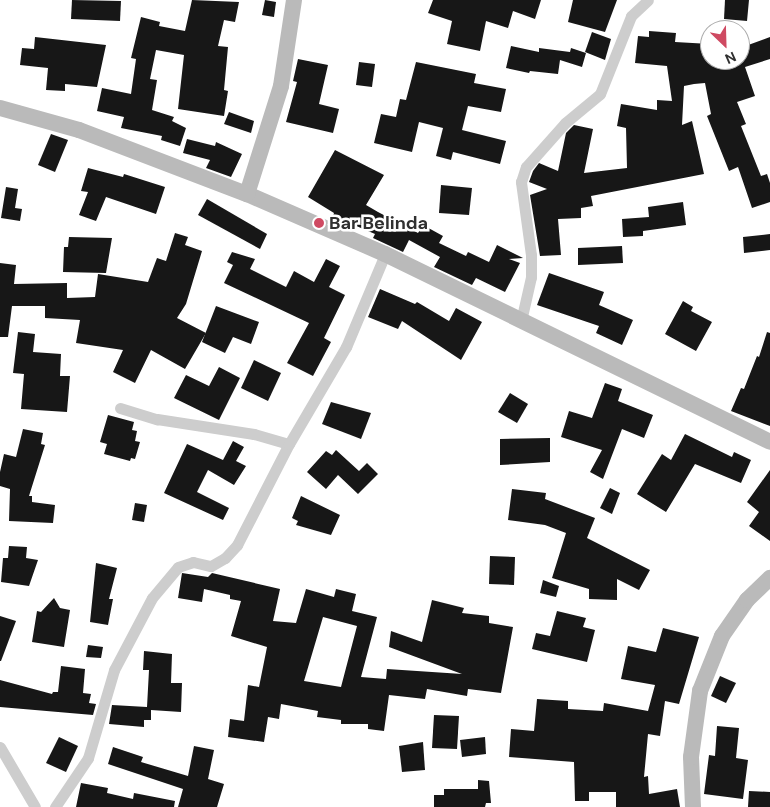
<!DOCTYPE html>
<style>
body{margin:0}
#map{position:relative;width:770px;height:807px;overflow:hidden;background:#fff;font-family:"DM Sans",sans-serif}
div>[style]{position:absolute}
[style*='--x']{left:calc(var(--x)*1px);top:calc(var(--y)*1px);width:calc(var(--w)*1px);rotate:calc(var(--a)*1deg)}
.building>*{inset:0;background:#171717}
.street>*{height:11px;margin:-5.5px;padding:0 5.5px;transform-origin:5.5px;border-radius:5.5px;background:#cdcdcd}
.secondary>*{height:16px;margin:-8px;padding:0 8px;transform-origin:8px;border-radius:8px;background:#bababa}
.dots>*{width:14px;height:14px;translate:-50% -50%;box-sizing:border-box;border:2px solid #fff;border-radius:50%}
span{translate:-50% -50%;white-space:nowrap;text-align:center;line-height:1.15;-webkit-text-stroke:5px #fff;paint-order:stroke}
.poi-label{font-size:18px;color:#303030;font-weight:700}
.left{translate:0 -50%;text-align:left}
.north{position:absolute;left:700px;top:20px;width:50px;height:50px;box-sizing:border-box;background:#fff;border:1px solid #acacac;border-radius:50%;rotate:156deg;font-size:14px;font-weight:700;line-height:20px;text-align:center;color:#303030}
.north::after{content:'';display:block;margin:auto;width:18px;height:22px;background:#cf4a62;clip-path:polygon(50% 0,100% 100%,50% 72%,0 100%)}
</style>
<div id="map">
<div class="building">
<div style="clip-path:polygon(72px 0,121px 1px,120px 21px,71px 19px)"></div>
<div style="clip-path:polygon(192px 0,239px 2px,235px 22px,224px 20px,218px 46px,228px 47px,224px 90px,228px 91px,224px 116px,178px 109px,184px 55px,156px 50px,150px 79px,157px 80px,152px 110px,174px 117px,172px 121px,186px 128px,180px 146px,161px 140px,162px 136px,121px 128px,124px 117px,97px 111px,102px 88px,131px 94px,136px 59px,131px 58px,141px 17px,160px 22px,159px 26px,185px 31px)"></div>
<div style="clip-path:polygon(265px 0,276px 2px,274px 17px,262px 15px)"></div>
<div style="clip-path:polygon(433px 0,541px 0,535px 19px,513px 11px,508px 28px,486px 21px,480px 51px,447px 44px,452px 21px,428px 13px)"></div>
<div style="clip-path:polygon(573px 0,617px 0,605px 32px,568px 22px)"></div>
<div style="clip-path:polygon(725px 0,749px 0,747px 21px,724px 19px)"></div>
<div style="clip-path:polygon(649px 31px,676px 33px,675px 42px,710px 44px,710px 60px,740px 60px,740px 48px,770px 37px,770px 59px,745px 67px,755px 96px,737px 102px,746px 124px,741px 126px,761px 176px,767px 174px,770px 183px,770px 202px,752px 208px,738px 167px,729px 171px,707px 116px,711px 114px,705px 83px,694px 84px,684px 86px,682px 125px,692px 121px,704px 174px,591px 196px,593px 206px,581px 208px,581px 218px,558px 219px,561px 255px,540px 256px,530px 195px,547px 189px,529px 182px,533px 171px,539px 163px,558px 171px,566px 133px,574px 125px,593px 129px,584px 173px,627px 168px,626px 128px,617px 126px,621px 104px,657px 110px,657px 100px,672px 101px,667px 66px,635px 63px,638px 36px,649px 37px)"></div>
<div style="clip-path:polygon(592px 32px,611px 39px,605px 60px,585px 52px)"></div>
<div style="clip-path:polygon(35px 37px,106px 45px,97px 87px,65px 84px,65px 91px,46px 90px,48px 68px,20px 65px,22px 48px,34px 49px)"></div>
<div style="clip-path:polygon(511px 46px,539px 52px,539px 48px,570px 52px,571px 48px,586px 53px,582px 67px,560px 60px,558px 74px,530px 71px,529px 73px,506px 68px)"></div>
<div style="clip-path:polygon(298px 59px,328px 65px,319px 104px,339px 109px,333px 133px,286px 122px,297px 82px,293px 81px)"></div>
<div style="clip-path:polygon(359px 62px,375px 64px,372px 87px,356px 85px)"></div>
<div style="clip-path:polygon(416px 62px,476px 74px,474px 83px,506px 89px,501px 112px,468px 106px,462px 130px,506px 141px,500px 164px,453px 152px,451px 160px,436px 156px,443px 128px,419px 122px,412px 152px,374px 143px,381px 114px,396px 117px,400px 99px,406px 100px)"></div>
<div style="clip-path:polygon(229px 112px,254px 121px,251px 133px,224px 124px)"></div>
<div style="clip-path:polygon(51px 134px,68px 140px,55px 172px,38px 165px)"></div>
<div style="clip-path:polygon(187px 139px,215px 146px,216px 142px,242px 154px,231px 177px,206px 168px,210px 160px,183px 153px)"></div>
<div style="clip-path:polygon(335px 150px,384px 175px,366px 205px,378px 212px,418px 233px,423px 225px,443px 236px,439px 243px,466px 256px,468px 252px,489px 262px,497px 245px,523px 258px,509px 259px,520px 263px,505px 292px,476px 278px,472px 285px,434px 267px,440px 257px,409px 240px,403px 252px,373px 238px,375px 234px,333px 216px,334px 213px,308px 197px)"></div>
<div style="clip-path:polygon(88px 168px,123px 177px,124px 174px,165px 187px,156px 214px,106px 197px,96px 221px,79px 215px,88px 192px,81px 191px)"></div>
<div style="clip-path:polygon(441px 185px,472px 188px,469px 215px,439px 213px)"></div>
<div style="clip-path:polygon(6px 187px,18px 189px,15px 208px,22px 209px,20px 221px,1px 218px)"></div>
<div style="clip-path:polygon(207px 199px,267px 234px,260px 249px,198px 215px)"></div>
<div style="clip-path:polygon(683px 202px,686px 225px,643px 231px,643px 236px,623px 237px,622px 219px,649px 217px,648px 207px)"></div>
<div style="clip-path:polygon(175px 233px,188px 237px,185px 245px,202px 251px,186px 304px,177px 318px,206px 333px,185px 369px,151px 350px,135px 383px,113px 372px,123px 350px,76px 343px,80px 320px,45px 318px,45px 306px,12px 306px,8px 337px,0 337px,0 263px,16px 265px,14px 284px,67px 283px,67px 298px,95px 297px,98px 274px,148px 282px,157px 258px,166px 261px)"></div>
<div style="clip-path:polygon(770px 234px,770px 250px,744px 253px,743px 237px)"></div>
<div style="clip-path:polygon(69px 237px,112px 238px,106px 273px,63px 272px,64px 247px,68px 247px)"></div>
<div style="clip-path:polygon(622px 246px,623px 263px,578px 265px,578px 248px)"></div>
<div style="clip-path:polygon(232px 252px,255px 259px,250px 269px,286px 287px,294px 271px,314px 282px,326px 259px,340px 266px,329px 287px,345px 295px,324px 338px,331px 342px,313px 376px,287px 363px,309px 323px,224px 283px,233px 265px,227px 262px)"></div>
<div style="clip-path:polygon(549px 273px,604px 292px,599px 305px,633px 320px,622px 345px,596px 333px,599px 326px,537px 305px)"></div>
<div style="clip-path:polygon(380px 289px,415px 304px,417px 302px,449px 321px,456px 308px,482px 322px,461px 360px,402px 321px,398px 329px,368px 317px)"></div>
<div style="clip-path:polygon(683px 301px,693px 307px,691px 311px,712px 322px,696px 351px,665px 334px)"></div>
<div style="clip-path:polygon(216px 306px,259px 322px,251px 344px,233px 337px,225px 353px,202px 342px)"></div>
<div style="clip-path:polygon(18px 332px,35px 334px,33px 352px,61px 354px,60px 376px,70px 376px,67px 412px,21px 409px,24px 374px,13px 373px)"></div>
<div style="clip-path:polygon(767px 332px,770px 333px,770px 426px,731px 411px,741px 388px,744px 389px,757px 356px,759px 357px)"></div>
<div style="clip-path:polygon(254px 360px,281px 373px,268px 401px,241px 388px)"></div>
<div style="clip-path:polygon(219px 367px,240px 378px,219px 420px,174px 398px,186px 375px,209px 386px)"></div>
<div style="clip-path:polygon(605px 383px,622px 389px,618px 401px,653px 415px,644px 438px,622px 429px,603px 479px,590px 472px,602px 450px,561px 437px,569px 411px,592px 418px)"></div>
<div style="clip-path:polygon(510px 393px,528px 404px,517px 423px,498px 412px)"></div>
<div style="clip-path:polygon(331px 402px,371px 413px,361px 439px,322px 424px)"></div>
<div style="clip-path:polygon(108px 415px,134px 422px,132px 430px,137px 431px,135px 441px,140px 442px,135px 459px,131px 458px,130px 461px,104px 454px,107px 444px,100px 442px)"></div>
<div style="clip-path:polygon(23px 429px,43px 433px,41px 444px,45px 445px,29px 496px,32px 496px,32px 502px,55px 505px,53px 523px,9px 521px,10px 489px,0 486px,0 472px,4px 454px,16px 457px)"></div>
<div style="clip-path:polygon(685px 434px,732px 457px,734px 452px,751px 460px,741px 483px,695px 464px,666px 512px,637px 494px,662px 454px,671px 460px)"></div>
<div style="clip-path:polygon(550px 438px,550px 462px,500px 465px,500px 439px)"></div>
<div style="clip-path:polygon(233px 441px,244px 447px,236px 461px,246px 466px,234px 485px,208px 470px,197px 492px,229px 508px,223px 520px,164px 493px,187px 444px,223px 460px)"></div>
<div style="clip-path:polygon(336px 450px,359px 471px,367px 463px,378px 474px,358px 494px,338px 475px,326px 489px,307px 472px,326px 451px,332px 455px)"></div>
<div style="clip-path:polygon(770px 470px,770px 541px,749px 526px,759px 512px,747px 502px)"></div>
<div style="clip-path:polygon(610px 488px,620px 493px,612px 514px,600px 508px)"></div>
<div style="clip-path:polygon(512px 489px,546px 493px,545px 499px,595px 518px,587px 538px,650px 570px,639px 590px,617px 579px,617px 600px,589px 599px,589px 589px,552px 578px,566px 533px,545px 525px,508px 520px)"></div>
<div style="clip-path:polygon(301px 496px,340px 515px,331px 535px,296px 525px,298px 521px,292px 518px)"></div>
<div style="clip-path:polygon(135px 503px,147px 505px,144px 522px,132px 520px)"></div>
<div style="clip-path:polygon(9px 546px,27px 547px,26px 558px,38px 560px,29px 586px,1px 582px,3px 558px,8px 558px)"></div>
<div style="clip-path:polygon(490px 556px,515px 557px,514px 585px,489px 584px)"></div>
<div style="clip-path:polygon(96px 563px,117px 568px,109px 599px,113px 599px,108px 625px,90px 622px)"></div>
<div style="clip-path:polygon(evenodd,182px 573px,208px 577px,212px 573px,280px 589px,273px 621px,296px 623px,306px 589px,334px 597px,336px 589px,356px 594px,352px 611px,377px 617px,361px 677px,386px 679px,387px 669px,462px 674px,389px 647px,391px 631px,422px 642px,432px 600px,464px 608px,462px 613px,489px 616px,489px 623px,513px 627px,501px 693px,468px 689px,467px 696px,427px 689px,425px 699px,389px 695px,384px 731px,368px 729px,368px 724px,341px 724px,341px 720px,317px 717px,318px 711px,281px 704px,279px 719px,268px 717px,264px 742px,228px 737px,230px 719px,244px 721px,248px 685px,259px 687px,267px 647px,231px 636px,241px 601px,230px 599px,230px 595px,204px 589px,202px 602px,178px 598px,182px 573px,323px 617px,357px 626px,341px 687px,304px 681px,323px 617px)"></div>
<div style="clip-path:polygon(543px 580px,559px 586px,556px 597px,540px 593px)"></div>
<div style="clip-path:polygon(54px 598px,60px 608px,70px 610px,64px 647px,32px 642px,37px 611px,41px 612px)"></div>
<div style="clip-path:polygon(557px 611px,586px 618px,583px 627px,595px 630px,587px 662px,532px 649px,536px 633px,550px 636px)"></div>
<div style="clip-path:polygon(0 616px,16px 621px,1px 661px,0 661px)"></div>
<div style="clip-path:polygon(663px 628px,699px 637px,679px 704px,665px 701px,660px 736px,648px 734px,644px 777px,648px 776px,649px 794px,677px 789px,680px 807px,616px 807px,616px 792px,589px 792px,589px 801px,575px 801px,574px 762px,509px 757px,511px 729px,534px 731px,537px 699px,568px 701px,568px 709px,603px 711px,604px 703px,648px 711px,655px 685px,621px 679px,628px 646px,656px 652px)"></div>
<div style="clip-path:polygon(88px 645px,103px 647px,101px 658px,86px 657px)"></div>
<div style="clip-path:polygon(144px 651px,172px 654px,171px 683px,182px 683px,181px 712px,151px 710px,151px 720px,144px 720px,144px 727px,109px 724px,112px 705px,147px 707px,149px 670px,143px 670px)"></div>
<div style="clip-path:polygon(61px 666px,85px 669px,83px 693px,91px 694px,89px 703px,96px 704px,93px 715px,0 707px,0 680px,52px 694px,53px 692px,58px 692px)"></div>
<div style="clip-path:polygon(720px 676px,736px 683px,726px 703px,711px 696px)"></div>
<div style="clip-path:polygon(434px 715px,459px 716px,457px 749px,432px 748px)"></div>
<div style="clip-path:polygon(717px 726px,739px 728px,736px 758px,748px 760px,743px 799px,704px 794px,709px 755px,715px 756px)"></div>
<div style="clip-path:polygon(59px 737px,78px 746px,66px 772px,46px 763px)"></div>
<div style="clip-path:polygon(485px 737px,486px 754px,462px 757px,460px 740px)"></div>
<div style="clip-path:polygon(423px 742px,425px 770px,402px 772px,399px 746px)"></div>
<div style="clip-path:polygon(194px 746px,214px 750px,208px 779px,224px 784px,217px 807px,178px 807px,183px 789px,108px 764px,113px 747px,143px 757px,141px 762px,188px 776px)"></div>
<div style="clip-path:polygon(478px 780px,489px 781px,491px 803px,486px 803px,485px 807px,434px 807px,434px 795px,444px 795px,444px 789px,478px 789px)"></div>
<div style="clip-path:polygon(81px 783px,108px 788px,107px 793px,133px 799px,134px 793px,175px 801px,174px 807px,76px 807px)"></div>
<div style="clip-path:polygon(749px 791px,770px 792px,770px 807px,748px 807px)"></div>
</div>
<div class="street">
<div style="--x:521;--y:321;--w:45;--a:-77.2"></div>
<div style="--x:531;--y:277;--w:22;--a:-90"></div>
<div style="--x:531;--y:255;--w:74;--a:-97.8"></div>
<div style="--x:521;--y:182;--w:16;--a:-72"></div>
<div style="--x:526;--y:167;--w:59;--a:-48.4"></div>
<div style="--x:565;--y:123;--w:45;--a:-39.6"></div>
<div style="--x:600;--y:94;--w:84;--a:-68.3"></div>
<div style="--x:631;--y:16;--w:23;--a:-43"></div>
<div style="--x:120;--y:408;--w:39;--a:17"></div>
<div style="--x:157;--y:419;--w:98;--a:8.8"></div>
<div style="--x:254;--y:434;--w:36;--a:16"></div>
<div style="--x:0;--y:747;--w:69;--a:59.7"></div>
<div style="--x:55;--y:807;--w:59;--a:-56"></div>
<div style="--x:88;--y:758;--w:92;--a:-73.5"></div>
<div style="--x:114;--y:670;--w:81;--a:-62.2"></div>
<div style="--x:152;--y:598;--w:40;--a:-50"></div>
<div style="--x:178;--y:567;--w:16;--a:-18"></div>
<div style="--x:193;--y:562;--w:18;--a:13"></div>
<div style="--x:211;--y:566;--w:16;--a:-30"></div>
<div style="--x:225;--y:558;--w:18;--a:-47"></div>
<div style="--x:237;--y:545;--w:114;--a:-62.8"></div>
<div style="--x:289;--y:444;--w:113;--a:-59.6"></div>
<div style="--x:346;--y:347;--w:101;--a:-67.2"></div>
</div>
<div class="secondary">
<div style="--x:0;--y:108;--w:82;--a:15.6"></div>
<div style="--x:79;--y:130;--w:180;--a:20.9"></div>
<div style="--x:247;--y:194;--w:150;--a:23.5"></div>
<div style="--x:385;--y:254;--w:428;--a:26"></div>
<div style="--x:247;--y:194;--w:113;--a:-72.5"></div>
<div style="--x:281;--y:86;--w:87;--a:-81.4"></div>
<div style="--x:693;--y:807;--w:50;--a:-92.3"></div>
<div style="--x:691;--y:757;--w:67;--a:-82.2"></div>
<div style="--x:700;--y:691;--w:59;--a:-68.2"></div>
<div style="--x:722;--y:636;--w:44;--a:-55.2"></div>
<div style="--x:747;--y:600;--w:32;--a:-44"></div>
</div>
<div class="dots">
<div style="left:319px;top:223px;background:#cf4a62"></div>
</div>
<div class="poi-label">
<span class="left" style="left:329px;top:223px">Bar Belinda</span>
</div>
<div class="north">N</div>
</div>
